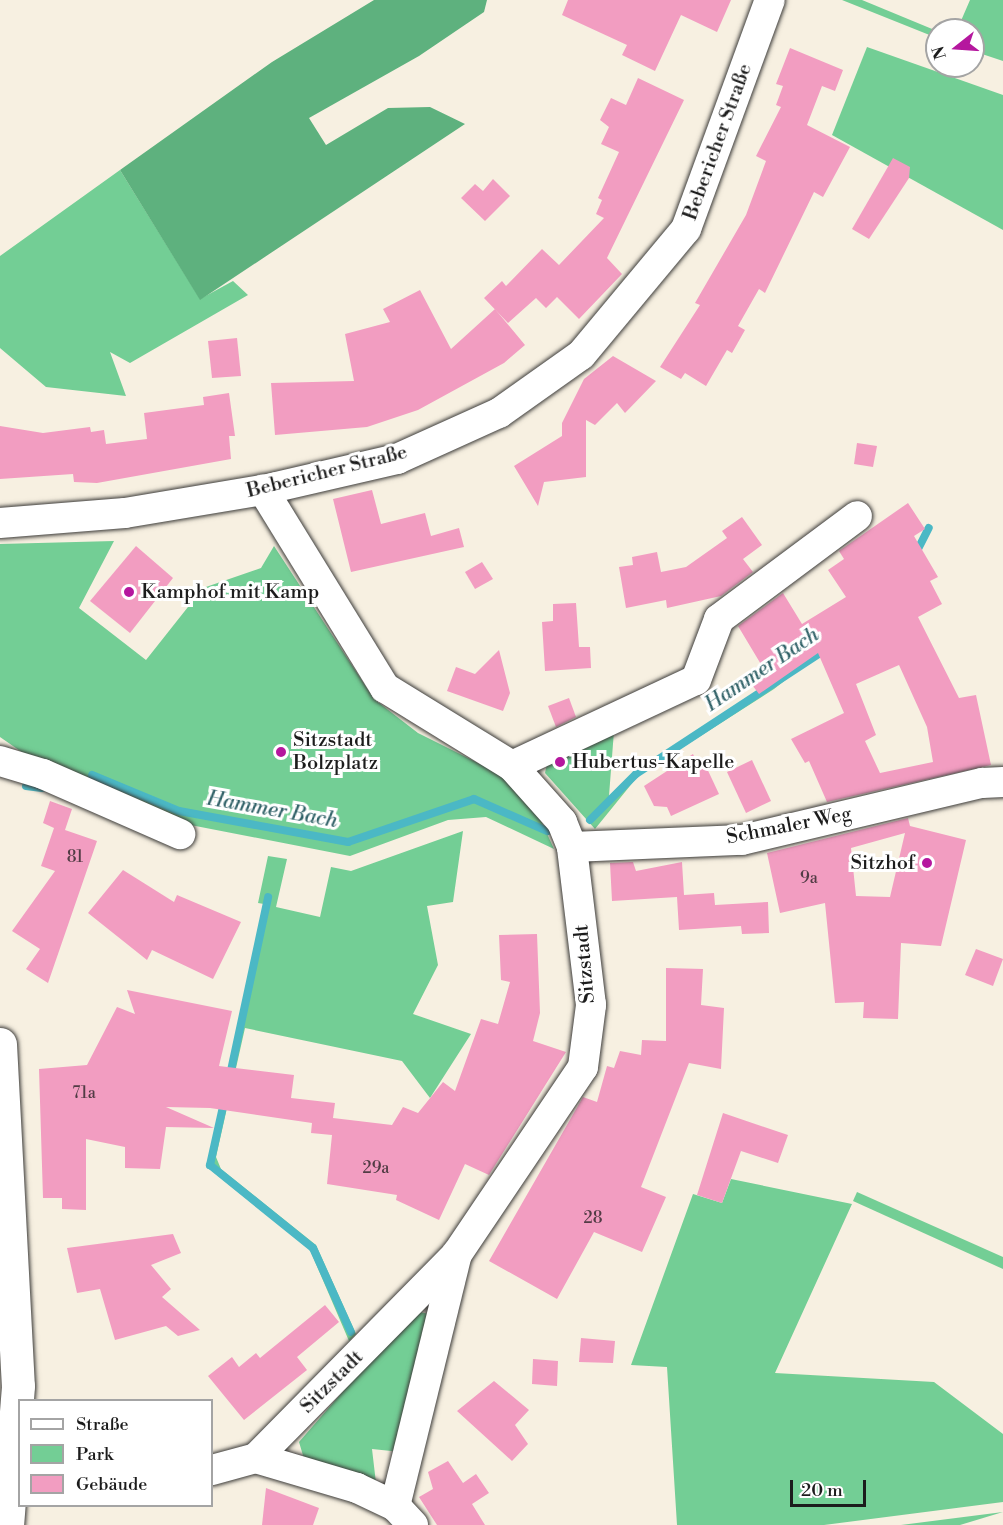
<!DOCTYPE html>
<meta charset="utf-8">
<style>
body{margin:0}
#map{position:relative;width:1003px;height:1525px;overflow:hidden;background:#f7f0e1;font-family:"Libre Bodoni",serif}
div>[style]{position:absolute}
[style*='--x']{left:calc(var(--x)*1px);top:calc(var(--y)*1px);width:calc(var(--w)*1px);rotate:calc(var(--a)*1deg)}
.green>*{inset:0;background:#73ce95}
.forest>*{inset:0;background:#5eb17e}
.stream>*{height:8px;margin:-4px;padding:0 4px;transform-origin:4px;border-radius:4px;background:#4bb8c5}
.building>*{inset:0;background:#f29dc1}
.roads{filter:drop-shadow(0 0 2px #3d3c3a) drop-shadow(0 0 2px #3d3c3a)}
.minor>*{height:30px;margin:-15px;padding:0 15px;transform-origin:15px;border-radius:15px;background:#fff}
.tertiary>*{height:33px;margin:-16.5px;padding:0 16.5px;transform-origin:16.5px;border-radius:16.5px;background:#fff}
.dots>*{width:16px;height:16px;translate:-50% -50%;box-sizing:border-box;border:3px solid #fff;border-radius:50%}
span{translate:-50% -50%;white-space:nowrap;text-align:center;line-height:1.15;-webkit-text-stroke:6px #fff;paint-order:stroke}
.number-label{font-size:16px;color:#523c45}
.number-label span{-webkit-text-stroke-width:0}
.street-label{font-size:20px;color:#1c1c1c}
.poi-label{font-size:20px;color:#1c1c1c}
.left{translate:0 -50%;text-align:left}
.right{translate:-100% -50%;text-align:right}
.water-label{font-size:21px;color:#316268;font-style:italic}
.legend{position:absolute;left:18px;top:1399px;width:195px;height:108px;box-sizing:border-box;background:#fff;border:2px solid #a4a4a4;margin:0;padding:8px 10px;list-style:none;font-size:18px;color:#1c1c1c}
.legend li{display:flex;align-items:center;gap:12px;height:30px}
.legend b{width:30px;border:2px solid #a4a4a4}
.north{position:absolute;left:925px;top:18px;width:60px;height:60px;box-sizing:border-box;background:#fff;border:2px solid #a4a4a4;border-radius:50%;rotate:253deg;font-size:16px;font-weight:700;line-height:24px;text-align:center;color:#1c1c1c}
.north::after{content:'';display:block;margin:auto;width:21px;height:27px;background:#b5179e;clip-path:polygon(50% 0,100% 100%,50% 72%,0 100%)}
.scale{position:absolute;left:790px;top:1480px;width:76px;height:27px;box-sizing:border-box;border:3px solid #1c1c1c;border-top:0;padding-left:8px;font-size:18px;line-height:21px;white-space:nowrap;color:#1c1c1c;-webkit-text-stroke:4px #fff;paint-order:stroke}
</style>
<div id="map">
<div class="green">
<div style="clip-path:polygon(842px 0,862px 0,937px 31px,937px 38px)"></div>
<div style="clip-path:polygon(970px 0,1003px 0,1003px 61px,973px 51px,973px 30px,957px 30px)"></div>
<div style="clip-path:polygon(867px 47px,1003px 95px,1003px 230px,832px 135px)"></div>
<div style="clip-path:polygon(120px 170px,200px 299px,233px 281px,248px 295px,130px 363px,110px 352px,126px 396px,46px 387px,0 348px,0 256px)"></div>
<div style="clip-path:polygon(930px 526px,897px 593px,774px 689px,638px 776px,595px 829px,545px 773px,548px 759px,614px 731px,609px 796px,635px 771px,798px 667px,893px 592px)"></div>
<div style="clip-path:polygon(114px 541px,79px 608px,146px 660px,203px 588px,261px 568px,274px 546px,374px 699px,418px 733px,500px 774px,539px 816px,554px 849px,486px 817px,448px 820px,350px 856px,175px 822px,26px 755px,0 737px,0 544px)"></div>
<div style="clip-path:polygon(463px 831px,453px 902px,427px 906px,438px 965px,413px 1014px,471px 1034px,430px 1098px,402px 1061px,245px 1028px,216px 1157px,221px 1169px,316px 1245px,356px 1334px,349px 1341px,310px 1250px,207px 1167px,264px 904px,258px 903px,268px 856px,287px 859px,276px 907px,320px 917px,331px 867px,351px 871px)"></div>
<div style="clip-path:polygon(731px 1179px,852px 1204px,775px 1373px,934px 1382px,1003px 1434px,1003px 1502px,824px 1525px,677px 1525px,667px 1367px,631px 1365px,693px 1194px,722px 1203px)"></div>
<div style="clip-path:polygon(857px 1192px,1003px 1257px,1003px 1269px,853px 1201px)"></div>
<div style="clip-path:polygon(413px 1311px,430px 1314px,401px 1452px,372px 1449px,376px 1483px,305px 1462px,299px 1442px)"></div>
<div style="clip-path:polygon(1003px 1512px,960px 1525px,901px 1525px)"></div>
</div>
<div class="forest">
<div style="clip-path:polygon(374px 0,487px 0,484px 12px,419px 56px,309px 118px,326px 145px,388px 108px,430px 107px,465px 124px,200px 300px,120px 170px,272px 62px)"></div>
</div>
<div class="stream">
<div style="--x:916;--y:553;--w:28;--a:-63"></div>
<div style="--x:92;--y:775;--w:94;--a:22.5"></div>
<div style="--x:179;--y:811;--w:172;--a:10.4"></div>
<div style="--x:348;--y:842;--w:133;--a:-18.8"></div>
<div style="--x:474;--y:799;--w:80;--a:23.7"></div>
<div style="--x:26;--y:786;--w:16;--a:7"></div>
<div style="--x:590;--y:820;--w:65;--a:-45"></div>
<div style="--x:636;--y:774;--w:226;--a:-33.3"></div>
<div style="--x:230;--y:1075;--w:182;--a:-77.9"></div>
<div style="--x:224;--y:1102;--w:65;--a:102.5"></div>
<div style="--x:210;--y:1165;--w:132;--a:38.9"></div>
<div style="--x:313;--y:1248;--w:92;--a:65.7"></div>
</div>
<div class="building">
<div style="clip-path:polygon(568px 0,731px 0,717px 32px,681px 15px,655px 71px,622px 55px,627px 45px,562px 15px)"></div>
<div style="clip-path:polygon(790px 48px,843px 70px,835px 91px,822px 86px,807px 125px,850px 147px,823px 197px,814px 192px,765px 293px,759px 289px,738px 326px,745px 330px,732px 353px,727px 350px,706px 386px,685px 373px,681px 379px,660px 367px,700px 305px,695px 303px,746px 215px,766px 161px,756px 156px,781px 107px,776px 105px,783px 86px,776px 84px)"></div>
<div style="clip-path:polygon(638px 78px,684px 100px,607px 258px,622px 274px,579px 319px,557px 297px,546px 308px,536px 298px,508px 323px,484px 298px,502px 281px,506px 286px,542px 249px,559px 265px,604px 218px,596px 214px,602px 200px,598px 198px,619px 152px,601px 144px,609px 127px,600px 120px,611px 98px,626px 105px)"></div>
<div style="clip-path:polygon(893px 158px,910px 167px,909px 178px,869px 239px,852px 229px)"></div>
<div style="clip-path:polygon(493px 179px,510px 196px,485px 221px,461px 198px,475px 184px,483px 191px)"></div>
<div style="clip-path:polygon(420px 290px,451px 349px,495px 309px,525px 345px,504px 363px,418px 410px,367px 427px,275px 435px,271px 383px,354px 381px,345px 334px,390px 322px,383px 309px)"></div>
<div style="clip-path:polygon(237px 338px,241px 376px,212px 378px,208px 341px)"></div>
<div style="clip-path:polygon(613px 356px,656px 381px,625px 413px,617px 403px,595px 425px,586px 420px,586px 477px,544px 482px,538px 506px,514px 466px,562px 436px,562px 423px,584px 379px)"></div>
<div style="clip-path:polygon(229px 393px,235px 436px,229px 436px,231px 459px,97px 483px,74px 482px,73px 474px,0 479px,0 426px,43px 433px,90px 427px,91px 432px,104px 430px,106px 444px,147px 439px,144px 413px,204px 405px,203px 397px)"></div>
<div style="clip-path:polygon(857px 443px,877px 446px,873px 467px,854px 464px)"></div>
<div style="clip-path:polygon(372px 490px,381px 524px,425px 513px,431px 536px,459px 528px,464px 547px,351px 572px,333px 499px)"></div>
<div style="clip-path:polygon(evenodd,908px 503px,925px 529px,914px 536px,938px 577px,930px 581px,942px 604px,918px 617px,959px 698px,976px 695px,991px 765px,827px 802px,809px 761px,805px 763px,791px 739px,844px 713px,818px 653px,759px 694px,746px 677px,762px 666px,738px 626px,783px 593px,802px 624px,846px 597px,828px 570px,844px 559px,839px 551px,908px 503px,899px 665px,927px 727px,933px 762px,880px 773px,865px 741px,876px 735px,856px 684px,899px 665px)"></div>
<div style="clip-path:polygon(742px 517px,762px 545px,743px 559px,753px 572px,721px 596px,667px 608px,666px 600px,626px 608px,619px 567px,633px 565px,632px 557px,657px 552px,661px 572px,686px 567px,727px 538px,722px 531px)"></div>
<div style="clip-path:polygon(136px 546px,173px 578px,130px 633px,90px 601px)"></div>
<div style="clip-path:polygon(482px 562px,493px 579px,475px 589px,465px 572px)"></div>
<div style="clip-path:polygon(576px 603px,579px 647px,590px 647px,591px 668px,545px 671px,542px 622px,553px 621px,553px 604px)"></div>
<div style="clip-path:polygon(499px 650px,510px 693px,503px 711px,447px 691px,456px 667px,475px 674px)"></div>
<div style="clip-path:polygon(569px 698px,576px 717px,556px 727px,548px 706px)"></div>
<div style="clip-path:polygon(693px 754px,698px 765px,704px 762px,719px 794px,671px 816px,667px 807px,654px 806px,644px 786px)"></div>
<div style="clip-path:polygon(752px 760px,771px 801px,746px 813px,727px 772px)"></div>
<div style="clip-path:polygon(50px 801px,72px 809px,65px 830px,97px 841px,48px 983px,26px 969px,40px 949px,12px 931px,55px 871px,41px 866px,54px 828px,43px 823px)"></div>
<div style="clip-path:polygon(evenodd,908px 818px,910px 826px,966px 840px,941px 946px,901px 943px,898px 1019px,863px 1018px,864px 1002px,835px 1003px,825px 903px,780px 913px,767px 853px,908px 818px,905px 833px,890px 897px,856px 896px,851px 848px,905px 833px)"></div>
<div style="clip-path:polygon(633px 862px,636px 871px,682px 862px,684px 895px,714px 893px,715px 905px,768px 902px,769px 933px,742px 934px,741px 926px,679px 930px,677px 897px,612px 901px,610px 863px)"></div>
<div style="clip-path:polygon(123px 870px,174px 902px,177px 895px,241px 922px,213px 979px,152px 950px,147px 960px,88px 913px)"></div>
<div style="clip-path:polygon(537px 934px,540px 1013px,533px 1041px,566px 1052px,489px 1175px,465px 1164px,439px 1220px,396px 1200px,397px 1195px,327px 1184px,332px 1135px,311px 1133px,312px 1123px,210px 1108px,166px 1107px,214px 1128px,166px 1127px,160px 1169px,125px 1168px,125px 1147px,86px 1139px,86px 1210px,62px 1209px,62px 1198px,43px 1198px,39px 1069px,87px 1065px,117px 1007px,135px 1014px,127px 990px,232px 1011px,219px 1066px,294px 1075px,291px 1098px,335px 1103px,333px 1118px,392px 1125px,403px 1107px,418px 1113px,443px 1082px,455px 1091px,481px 1019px,498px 1024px,510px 982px,501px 980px,499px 935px)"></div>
<div style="clip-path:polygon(976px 949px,1003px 959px,993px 986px,965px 975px)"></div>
<div style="clip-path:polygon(666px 968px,703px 969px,701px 1005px,724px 1008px,721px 1069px,689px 1063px,641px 1187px,666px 1197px,642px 1252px,594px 1232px,557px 1299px,489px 1261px,583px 1097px,597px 1102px,607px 1066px,614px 1068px,620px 1051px,641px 1055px,642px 1040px,666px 1041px)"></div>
<div style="clip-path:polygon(723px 1113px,788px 1135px,778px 1163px,741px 1151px,722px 1203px,697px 1195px)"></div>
<div style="clip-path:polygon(173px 1234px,181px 1253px,151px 1265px,171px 1289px,162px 1297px,200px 1330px,178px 1336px,166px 1326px,115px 1340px,100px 1289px,77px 1293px,67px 1248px)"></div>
<div style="clip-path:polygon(325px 1305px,339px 1322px,297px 1357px,307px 1370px,244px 1420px,208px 1376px,232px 1357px,239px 1367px,256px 1353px,260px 1358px)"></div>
<div style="clip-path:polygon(581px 1338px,615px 1341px,613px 1363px,579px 1362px)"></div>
<div style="clip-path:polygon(533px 1359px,558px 1361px,557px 1386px,532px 1384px)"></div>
<div style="clip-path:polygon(494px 1381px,529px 1410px,515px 1425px,528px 1444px,512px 1461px,457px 1411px)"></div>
<div style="clip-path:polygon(448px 1461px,463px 1483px,476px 1474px,489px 1493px,472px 1504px,485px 1525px,437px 1525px,419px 1497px,433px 1489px,428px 1472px)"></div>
<div style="clip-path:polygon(266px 1488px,319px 1508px,313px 1525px,262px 1525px)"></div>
</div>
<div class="roads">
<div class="minor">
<div style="--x:0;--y:523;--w:125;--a:-4.6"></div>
<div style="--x:125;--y:513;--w:140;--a:-9.5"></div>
<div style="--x:263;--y:490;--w:138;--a:-13"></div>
<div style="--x:397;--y:459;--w:112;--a:-24.3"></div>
<div style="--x:499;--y:413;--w:100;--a:-35.3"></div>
<div style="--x:581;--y:355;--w:164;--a:-50.2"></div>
<div style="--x:686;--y:229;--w:244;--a:-69.9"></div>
<div style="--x:0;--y:761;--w:45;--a:16.8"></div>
<div style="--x:43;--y:774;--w:150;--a:23.7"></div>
<div style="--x:512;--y:766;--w:203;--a:-25.1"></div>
<div style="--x:696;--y:680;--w:65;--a:-69.3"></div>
<div style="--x:719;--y:619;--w:172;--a:-36.7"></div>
<div style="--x:572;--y:847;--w:170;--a:-2.4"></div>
<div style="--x:742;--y:840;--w:247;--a:-13.4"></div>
<div style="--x:982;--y:783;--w:21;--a:-3"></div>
<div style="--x:256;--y:1458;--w:105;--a:16.5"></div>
<div style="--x:357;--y:1488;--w:42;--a:25.3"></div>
<div style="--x:212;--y:1470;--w:46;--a:-15.3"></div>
<div style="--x:256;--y:1458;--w:286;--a:-45.4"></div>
<div style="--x:457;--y:1254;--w:225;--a:-56"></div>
<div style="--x:583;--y:1067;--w:63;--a:-82.6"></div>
<div style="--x:591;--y:1005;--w:159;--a:-96.9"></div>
<div style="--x:572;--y:847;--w:27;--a:-112"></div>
<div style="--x:562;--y:822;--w:75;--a:-131.8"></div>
<div style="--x:512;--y:766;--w:149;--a:-148.4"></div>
<div style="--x:385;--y:688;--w:233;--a:-121.6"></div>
<div style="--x:413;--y:1525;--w:26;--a:-133"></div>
<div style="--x:395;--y:1506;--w:260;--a:-76.2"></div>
</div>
<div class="tertiary">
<div style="--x:0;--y:1044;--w:342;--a:87"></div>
<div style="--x:18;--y:1386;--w:139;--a:94.5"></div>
</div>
</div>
<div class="dots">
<div style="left:129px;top:592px;background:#b5179e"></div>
<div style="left:281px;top:752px;background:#b5179e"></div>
<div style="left:560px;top:762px;background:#b5179e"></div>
<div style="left:927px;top:863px;background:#b5179e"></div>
</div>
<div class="number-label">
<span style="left:75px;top:857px">81</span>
<span style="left:809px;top:878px">9a</span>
<span style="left:84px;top:1093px">71a</span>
<span style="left:376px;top:1168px">29a</span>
<span style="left:593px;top:1218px">28</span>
</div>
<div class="street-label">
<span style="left:718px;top:142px;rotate:-70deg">Bebericher Straße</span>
<span style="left:327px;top:472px;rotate:-14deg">Bebericher Straße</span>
<span style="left:789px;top:826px;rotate:-11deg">Schmaler Weg</span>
<span style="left:585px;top:964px;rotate:-95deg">Sitzstadt</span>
<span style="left:332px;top:1382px;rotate:-45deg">Sitzstadt</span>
</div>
<div class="poi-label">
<span class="left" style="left:141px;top:592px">Kamphof mit Kamp</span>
<span class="left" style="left:293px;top:752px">Sitzstadt<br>Bolzplatz</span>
<span class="left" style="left:572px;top:762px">Hubertus-Kapelle</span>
<span class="right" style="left:915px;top:863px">Sitzhof</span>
</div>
<div class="water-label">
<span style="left:762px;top:670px;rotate:-34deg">Hammer Bach</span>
<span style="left:272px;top:810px;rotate:10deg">Hammer Bach</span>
</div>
<ul class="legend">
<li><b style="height:8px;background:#fff"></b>Straße</li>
<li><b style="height:16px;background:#73ce95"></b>Park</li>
<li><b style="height:16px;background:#f29dc1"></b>Gebäude</li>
</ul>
<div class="north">N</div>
<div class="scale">20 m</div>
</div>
